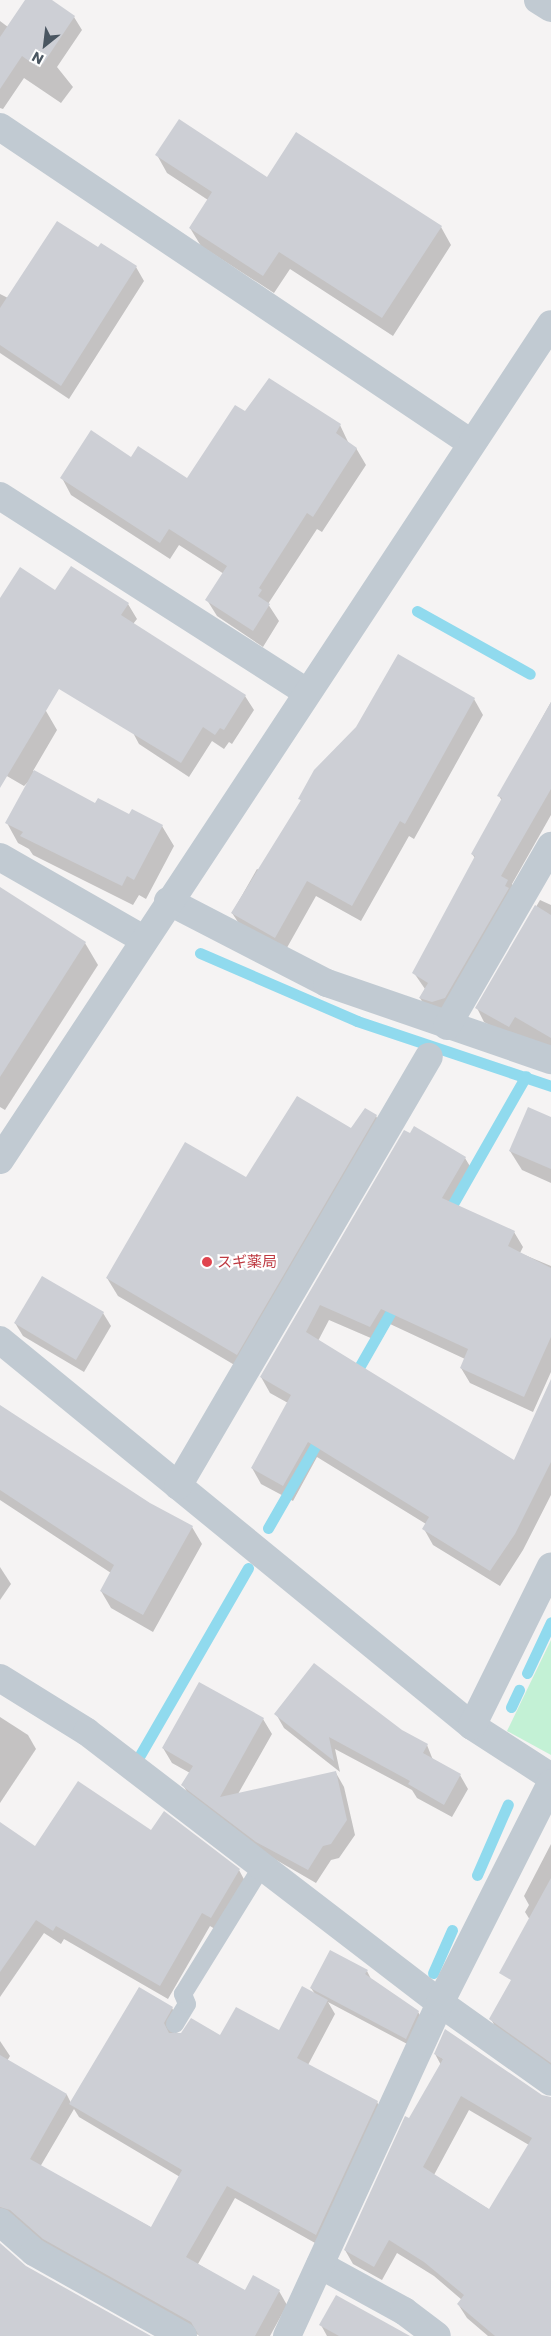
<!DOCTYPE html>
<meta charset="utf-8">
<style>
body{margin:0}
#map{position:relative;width:551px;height:2336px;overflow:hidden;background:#f5f3f3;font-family:Poppins,"Noto Sans JP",sans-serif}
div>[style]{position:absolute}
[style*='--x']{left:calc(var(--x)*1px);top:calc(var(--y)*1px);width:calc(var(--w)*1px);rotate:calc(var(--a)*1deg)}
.green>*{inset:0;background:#c3f1d5}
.shadow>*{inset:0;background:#0003}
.stream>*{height:11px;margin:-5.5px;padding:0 5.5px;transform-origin:5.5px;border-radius:5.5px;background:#90daee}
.building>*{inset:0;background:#cdcfd5}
.service>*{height:18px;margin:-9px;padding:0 9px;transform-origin:9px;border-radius:9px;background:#c1cad2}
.minor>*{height:28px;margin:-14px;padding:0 14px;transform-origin:14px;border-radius:14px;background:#c1cad2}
.tertiary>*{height:28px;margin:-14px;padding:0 14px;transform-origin:14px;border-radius:14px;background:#c1cad2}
.dots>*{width:14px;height:14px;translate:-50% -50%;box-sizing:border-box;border:2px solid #fff;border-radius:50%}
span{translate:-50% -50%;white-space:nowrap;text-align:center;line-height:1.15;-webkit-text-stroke:4.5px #fff;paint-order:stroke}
.health-label{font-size:15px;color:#be3a42}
.left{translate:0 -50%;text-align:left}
.north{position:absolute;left:20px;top:20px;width:50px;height:50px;-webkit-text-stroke:4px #fff;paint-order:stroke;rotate:209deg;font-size:14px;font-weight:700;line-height:20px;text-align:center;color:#4a5661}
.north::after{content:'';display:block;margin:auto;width:18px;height:22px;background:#4a5661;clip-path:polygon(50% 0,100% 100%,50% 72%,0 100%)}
</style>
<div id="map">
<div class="green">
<div style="clip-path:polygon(551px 1640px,551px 1755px,507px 1731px)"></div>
</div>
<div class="shadow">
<div style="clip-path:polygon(26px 0,50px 0,74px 17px,82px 30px,57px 67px,73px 87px,61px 103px,24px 78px,3px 109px,0 108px,0 21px,8px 27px)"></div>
<div style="clip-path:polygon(157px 155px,267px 178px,441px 227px,451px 245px,393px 336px,290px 269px,274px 293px,201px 246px,190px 228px,208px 200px,167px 173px)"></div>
<div style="clip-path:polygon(98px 249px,136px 267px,144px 281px,69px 399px,0 353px,0 294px,8px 298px)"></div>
<div style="clip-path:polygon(245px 413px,340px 425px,349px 444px,356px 448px,366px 465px,322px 532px,317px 529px,268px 604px,279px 621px,263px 647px,217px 616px,207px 600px,224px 574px,179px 545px,170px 559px,71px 495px,62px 478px,131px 458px,188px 480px)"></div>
<div style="clip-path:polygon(56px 592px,128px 604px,137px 619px,133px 624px,245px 696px,254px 710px,232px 744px,229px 742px,224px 749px,212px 741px,189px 777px,139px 744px,131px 729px,0 626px,0 600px)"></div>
<div style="clip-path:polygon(0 683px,46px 711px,57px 730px,33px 771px,95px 804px,162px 826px,174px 846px,146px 899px,139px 895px,133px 905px,33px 855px,29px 849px,18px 843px,7px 823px,31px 779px,24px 786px,0 772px)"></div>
<div style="clip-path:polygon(474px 699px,483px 715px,414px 839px,409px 836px,361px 921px,316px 896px,284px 953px,242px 928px,232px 913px,257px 869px,261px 871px,302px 802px,300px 799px)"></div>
<div style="clip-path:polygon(551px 702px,551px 815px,512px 884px,519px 896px,452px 1012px,428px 1011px,420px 998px,425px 989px,414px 973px,475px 858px,472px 854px,502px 801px,499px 796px)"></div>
<div style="clip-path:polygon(0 889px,85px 943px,98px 965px,5px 1110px,0 1107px)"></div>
<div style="clip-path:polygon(540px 900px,551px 905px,551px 1052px,517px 1040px,484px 1022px,477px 1008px)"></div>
<div style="clip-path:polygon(376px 1116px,387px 1135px,248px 1373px,118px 1296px,107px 1278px,246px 1179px)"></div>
<div style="clip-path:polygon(551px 1119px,551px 1183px,522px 1170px,510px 1151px)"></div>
<div style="clip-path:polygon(405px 1132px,465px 1158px,474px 1173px,456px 1206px,514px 1232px,523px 1247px,520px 1253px,551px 1266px,551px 1372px,533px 1412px,470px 1383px,461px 1368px,465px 1359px,390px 1324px,380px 1342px,329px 1320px,318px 1341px,515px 1462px,551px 1391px,551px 1495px,523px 1550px,500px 1586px,433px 1545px,424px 1529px,426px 1524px,317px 1457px,293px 1501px,261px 1484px,252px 1468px,288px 1403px,270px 1393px,261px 1377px)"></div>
<div style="clip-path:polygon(103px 1313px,111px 1326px,84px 1372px,23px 1336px,15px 1323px)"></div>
<div style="clip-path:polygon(0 1406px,149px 1504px,192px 1527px,202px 1544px,153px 1632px,111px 1608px,101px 1591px,111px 1573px,0 1500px)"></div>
<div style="clip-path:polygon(0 1567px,11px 1584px,0 1600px)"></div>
<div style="clip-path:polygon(199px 1684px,263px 1719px,272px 1734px,238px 1794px,336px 1773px,344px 1787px,355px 1835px,339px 1858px,331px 1860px,316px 1883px,266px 1854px,191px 1799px,183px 1785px,190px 1773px,172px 1763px,163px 1748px)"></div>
<div style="clip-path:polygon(276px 1714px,401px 1731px,427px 1745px,433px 1760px,460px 1775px,468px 1789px,452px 1817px,417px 1798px,412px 1790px,335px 1749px,340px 1772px,284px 1728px)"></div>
<div style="clip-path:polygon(0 1717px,28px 1735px,36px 1749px,0 1803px)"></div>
<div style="clip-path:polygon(0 1824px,35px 1848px,151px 1832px,239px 1870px,246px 1883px,218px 1931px,210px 1926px,168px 1999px,64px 1939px,61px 1944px,44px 1933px,0 1997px)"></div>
<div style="clip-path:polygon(551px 1844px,551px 2072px,500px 2036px,491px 2019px,523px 1962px,530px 1920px,525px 1912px,529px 1905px,524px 1896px)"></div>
<div style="clip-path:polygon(evenodd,367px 1971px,371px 1979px,418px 2012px,423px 2020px,411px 2046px,328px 2002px,335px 2014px,308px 2065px,377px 2102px,384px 2116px,324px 2248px,235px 2198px,198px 2264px,245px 2292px,279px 2291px,287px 2305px,270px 2336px,200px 2336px,0 2222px,0 2041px,10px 2056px,7px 2061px,67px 2095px,71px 2103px,172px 2008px,180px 2022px,173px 2034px,221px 2037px,279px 2032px,315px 1994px,311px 1988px,367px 1971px,74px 2109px,79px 2117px,180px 2177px,152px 2228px,40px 2167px,74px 2109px)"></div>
<div style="clip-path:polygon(evenodd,435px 2054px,551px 2119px,551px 2336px,488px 2336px,467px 2318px,458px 2304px,462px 2300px,434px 2276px,397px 2253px,382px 2280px,353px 2264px,345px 2250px,410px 2120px,441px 2065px,435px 2054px,469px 2110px,529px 2145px,490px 2210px,434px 2175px,469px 2110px)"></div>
<div style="clip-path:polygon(321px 2325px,405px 2336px,327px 2336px)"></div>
</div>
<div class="stream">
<div style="--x:417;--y:611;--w:129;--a:29.1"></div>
<div style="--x:200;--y:953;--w:171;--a:23.4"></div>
<div style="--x:357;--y:1021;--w:205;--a:18.5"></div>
<div style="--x:446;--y:1216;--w:161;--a:-60.3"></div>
<div style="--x:353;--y:1378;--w:89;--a:-60.3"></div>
<div style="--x:268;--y:1528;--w:108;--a:-60.1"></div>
<div style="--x:527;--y:1673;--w:56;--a:-64.8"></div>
<div style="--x:511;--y:1707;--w:19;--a:-65"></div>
<div style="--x:140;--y:1755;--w:216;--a:-60"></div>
<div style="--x:477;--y:1875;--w:77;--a:-66.4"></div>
<div style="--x:433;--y:1973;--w:47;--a:-66.2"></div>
</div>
<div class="building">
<div style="clip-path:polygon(25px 0,52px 0,75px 16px,43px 64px,39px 61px,36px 66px,22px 56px,0 89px,0 37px)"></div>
<div style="clip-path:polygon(179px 119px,267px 177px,296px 132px,442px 226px,382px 318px,279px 252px,263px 276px,189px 228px,212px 192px,155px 155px)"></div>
<div style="clip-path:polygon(57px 221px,98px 247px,101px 243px,137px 266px,61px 386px,0 345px,0 308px)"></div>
<div style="clip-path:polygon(269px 378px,341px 424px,336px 433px,357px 448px,313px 517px,307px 513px,259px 588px,262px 590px,258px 596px,270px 604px,253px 631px,205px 600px,227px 566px,169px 529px,160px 543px,60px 478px,91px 430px,131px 457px,138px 446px,187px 478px,235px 405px,245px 411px)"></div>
<div style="clip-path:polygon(71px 566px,129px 603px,121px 615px,246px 695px,224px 730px,220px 728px,215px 735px,203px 727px,181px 763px,59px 689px,0 788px,0 598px,20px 567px,55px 590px)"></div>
<div style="clip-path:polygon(398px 654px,475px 698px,405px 824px,400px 821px,352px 906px,307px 881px,275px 938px,231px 913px,301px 800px,298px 799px,314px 770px,356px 727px)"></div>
<div style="clip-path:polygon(551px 702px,551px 789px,501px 876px,508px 880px,505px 886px,509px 888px,445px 998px,432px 1002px,419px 998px,428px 983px,412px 973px,475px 856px,471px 854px,502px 798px,497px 796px)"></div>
<div style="clip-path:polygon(34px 770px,95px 803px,98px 798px,129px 814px,132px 809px,163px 825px,134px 880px,127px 876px,122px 886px,20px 836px,23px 832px,5px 823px)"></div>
<div style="clip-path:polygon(0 887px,86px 942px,0 1077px)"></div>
<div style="clip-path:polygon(535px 905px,551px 915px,551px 1038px,515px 1017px,509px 1027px,475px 1008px)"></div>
<div style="clip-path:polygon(297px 1096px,351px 1128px,365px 1108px,377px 1115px,237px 1355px,106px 1278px,185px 1142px,246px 1177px)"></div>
<div style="clip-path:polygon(528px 1107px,551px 1117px,551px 1169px,509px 1151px)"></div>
<div style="clip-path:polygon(414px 1126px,466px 1157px,442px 1198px,515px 1231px,508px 1246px,551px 1268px,551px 1337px,524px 1397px,460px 1368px,468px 1349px,381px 1309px,370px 1327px,320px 1305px,306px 1332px,514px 1460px,551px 1379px,551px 1462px,515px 1534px,490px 1571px,422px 1529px,429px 1517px,308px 1442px,283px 1486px,251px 1468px,291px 1395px,260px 1377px,404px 1130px,410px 1133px)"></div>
<div style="clip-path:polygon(42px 1276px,104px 1312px,76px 1360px,14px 1323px)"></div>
<div style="clip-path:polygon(0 1405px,150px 1503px,193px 1526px,143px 1615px,100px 1591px,114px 1565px,0 1490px)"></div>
<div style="clip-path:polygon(314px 1663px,402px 1730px,428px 1744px,423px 1753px,461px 1774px,444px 1805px,408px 1784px,410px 1781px,329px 1737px,334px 1761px,274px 1714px)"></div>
<div style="clip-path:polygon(199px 1682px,264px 1718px,220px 1797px,336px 1771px,347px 1820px,331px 1844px,323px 1846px,308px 1870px,256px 1842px,181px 1785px,193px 1766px,162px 1748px)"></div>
<div style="clip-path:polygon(78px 1781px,151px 1830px,164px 1811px,240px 1869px,211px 1918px,202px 1913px,160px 1986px,56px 1926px,53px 1931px,36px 1920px,0 1972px,0 1822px,35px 1846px)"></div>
<div style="clip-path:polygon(551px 1878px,551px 2063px,489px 2019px,511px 1980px,499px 1973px)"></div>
<div style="clip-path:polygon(330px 1950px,368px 1970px,365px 1974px,419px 2011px,406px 2039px,310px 1988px)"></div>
<div style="clip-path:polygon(302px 1986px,328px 2000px,297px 2058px,378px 2101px,316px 2235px,227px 2186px,186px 2257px,245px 2290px,253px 2275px,280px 2290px,255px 2336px,199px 2336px,191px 2322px,43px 2239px,10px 2210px,0 2207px,0 2055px,67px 2094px,30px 2159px,151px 2227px,182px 2170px,69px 2104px,139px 1987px,173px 2007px,164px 2023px,169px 2033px,181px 2033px,191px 2018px,220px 2035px,236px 2007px,279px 2030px)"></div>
<div style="clip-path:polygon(evenodd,445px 2029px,542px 2095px,551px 2097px,551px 2336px,495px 2336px,457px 2304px,464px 2295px,424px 2262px,389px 2240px,374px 2267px,344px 2250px,405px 2116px,409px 2118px,443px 2059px,434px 2054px,445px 2029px,461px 2096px,532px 2138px,489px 2209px,423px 2167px,461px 2096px)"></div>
<div style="clip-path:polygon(0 2243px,26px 2266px,151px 2336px,0 2336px)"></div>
<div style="clip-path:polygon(336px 2295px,410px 2336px,339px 2336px,319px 2325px)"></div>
</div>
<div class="service">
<div style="--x:175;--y:2024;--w:23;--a:-59"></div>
<div style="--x:187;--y:2004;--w:11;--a:-112"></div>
<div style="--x:183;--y:1994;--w:150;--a:-58.3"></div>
</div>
<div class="minor">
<div style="--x:538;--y:0;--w:15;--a:32"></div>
<div style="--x:0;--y:127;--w:567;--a:33.86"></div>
<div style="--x:0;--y:496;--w:364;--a:32.6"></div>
<div style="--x:0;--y:857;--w:165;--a:29.8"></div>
<div style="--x:168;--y:901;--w:179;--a:27.3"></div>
<div style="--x:327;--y:983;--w:237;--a:19"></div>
<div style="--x:447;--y:1026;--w:208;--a:-60"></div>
<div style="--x:0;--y:1340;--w:610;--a:39.28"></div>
<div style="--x:472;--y:1726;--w:94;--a:32.8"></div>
<div style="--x:178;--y:1486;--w:497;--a:-59.7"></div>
<div style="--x:0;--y:1678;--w:102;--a:31.8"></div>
<div style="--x:87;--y:1732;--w:445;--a:37.5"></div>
<div style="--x:440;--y:2003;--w:136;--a:35.4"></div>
<div style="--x:472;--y:1726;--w:178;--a:-63.7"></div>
<div style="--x:0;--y:2222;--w:45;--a:41.4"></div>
<div style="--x:34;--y:2252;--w:171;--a:29.4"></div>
<div style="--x:320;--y:2265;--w:96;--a:28.7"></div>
<div style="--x:404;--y:2311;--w:41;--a:37.1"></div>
<div style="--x:287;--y:2336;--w:366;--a:-65.3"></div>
<div style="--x:440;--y:2003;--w:246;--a:-63.2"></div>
</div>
<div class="tertiary">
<div style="--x:0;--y:1160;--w:1001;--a:-56.61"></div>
</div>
<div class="dots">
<div style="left:207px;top:1262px;background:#e0444e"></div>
</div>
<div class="health-label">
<span class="left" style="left:217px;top:1262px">スギ薬局</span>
</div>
<div class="north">N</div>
</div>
